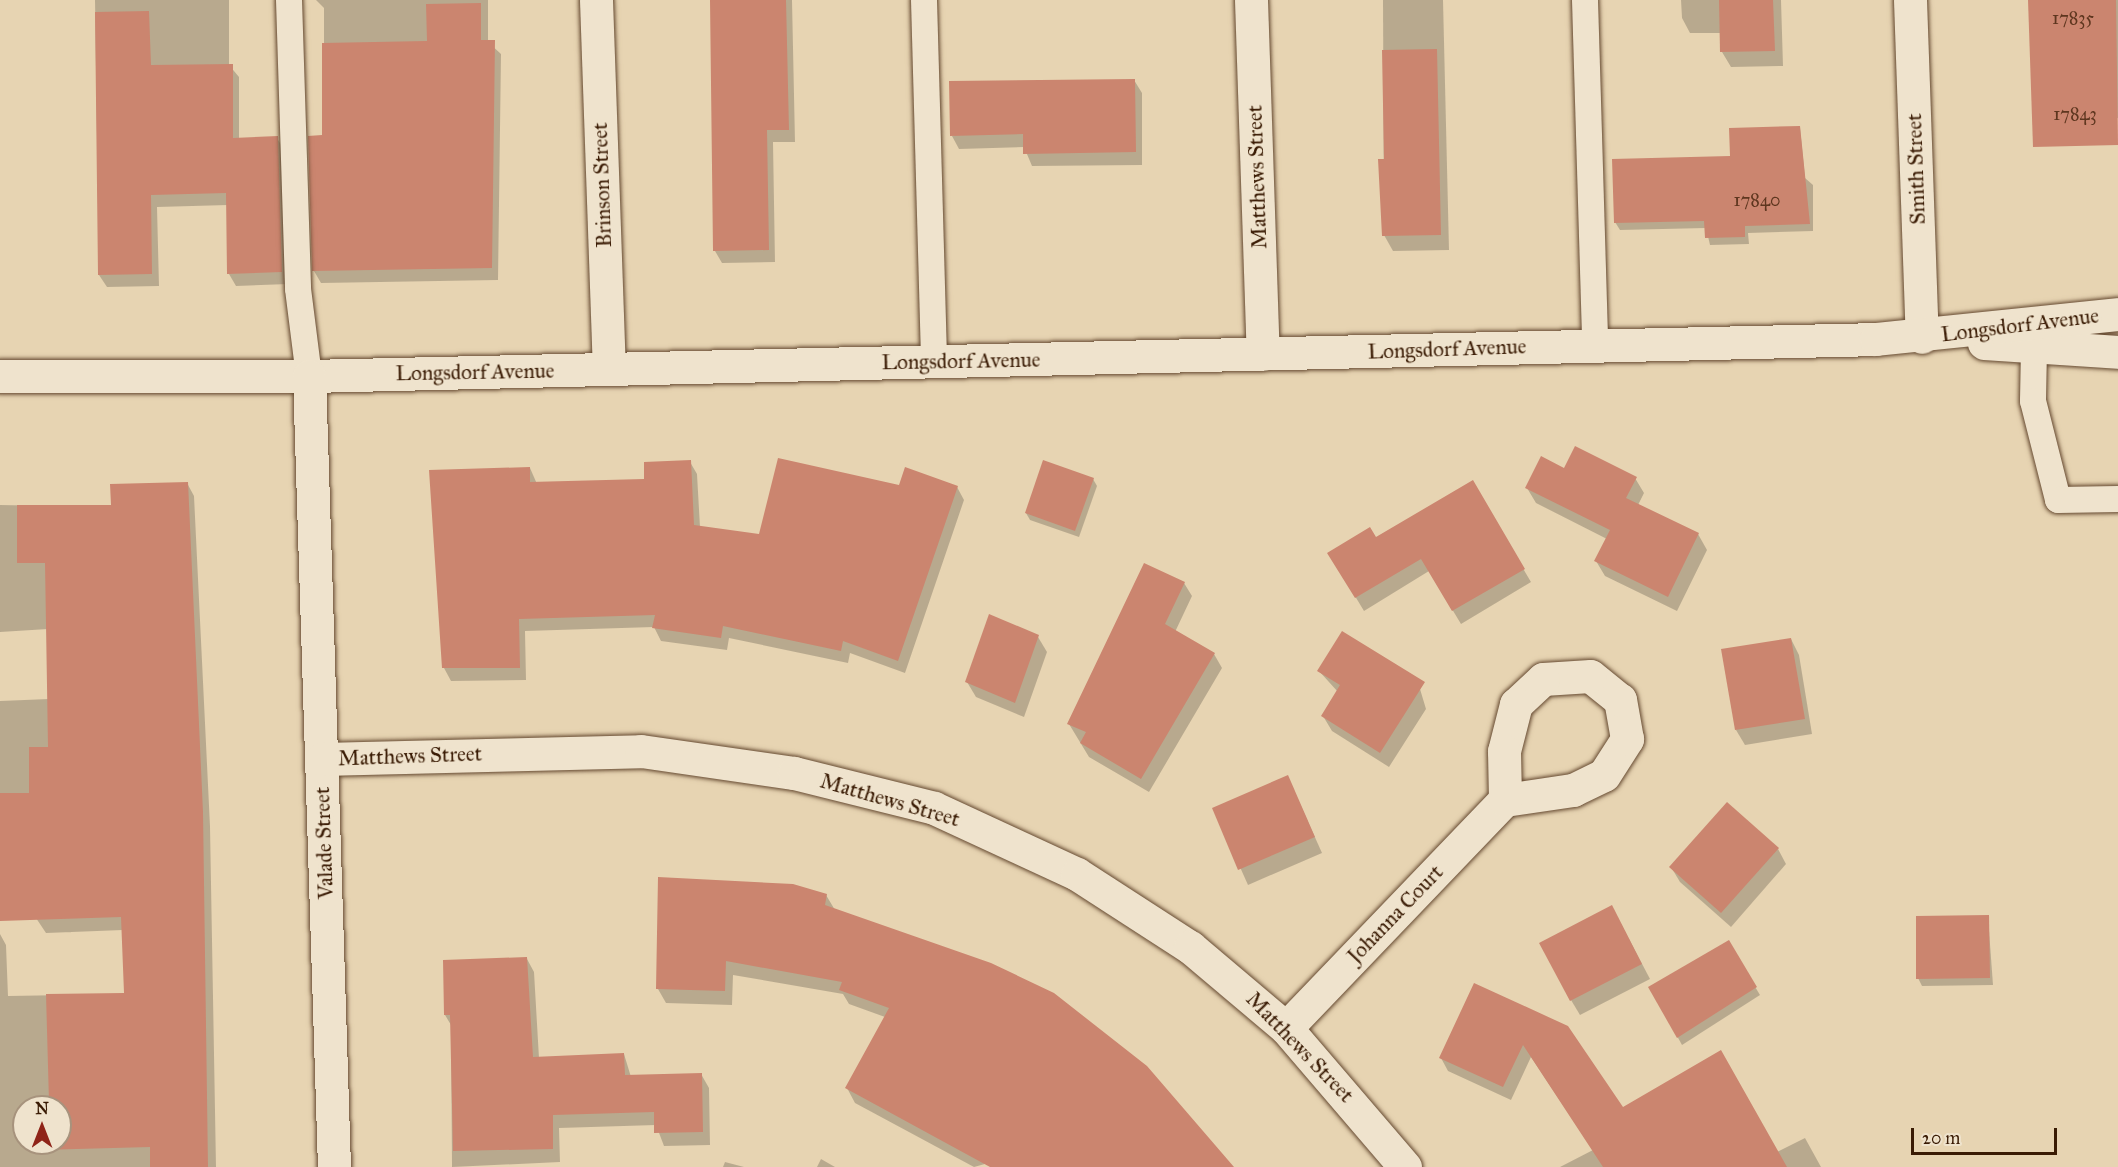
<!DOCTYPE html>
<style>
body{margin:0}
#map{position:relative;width:2118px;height:1167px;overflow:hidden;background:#e7d4b2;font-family:"IM FELL Great Primer",serif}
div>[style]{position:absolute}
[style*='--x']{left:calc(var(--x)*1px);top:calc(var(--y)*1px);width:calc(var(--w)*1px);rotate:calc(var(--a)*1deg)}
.shadow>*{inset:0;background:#0003}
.building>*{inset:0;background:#cb856f}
.roads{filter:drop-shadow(0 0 2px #654930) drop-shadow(0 0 2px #654930)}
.lane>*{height:26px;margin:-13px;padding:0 13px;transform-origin:13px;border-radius:13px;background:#efe3cd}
.street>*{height:33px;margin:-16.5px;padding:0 16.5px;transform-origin:16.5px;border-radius:16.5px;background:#efe3cd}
span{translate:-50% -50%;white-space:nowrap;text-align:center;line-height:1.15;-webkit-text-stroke:5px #efe3cd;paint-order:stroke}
.number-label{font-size:18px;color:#5e361f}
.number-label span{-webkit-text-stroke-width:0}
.street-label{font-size:21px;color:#3a1b04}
.north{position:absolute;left:12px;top:1095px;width:60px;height:60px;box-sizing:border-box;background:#efe3cd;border:2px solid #a7937d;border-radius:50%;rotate:0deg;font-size:16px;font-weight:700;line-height:24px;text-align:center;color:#3a1b04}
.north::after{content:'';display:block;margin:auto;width:21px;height:27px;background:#8f2418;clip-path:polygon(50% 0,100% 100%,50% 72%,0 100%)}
.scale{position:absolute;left:1911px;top:1128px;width:146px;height:27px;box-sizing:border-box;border:3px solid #3a1b04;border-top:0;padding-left:8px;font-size:18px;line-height:21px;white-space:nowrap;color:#3a1b04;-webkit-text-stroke:4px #efe3cd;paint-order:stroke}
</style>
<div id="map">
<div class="shadow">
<div style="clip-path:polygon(95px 0,229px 0,229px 65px,239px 77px,239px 139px,277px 138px,284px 150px,289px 284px,236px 286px,229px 274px,228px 205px,157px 207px,159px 286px,107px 287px,99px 275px)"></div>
<div style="clip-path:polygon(316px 0,488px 0,488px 42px,501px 54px,498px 280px,321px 283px,314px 271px,324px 137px,324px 8px)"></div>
<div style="clip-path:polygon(711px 0,792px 0,795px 142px,773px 142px,775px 262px,722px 263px,715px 251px)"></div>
<div style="clip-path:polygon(1383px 0,1443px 0,1449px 250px,1393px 251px,1384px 235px)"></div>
<div style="clip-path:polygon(1681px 0,1781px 0,1783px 66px,1731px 67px,1722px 52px,1721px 33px,1690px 33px,1682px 18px)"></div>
<div style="clip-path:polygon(2029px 0,2118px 0,2118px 118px,2040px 121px)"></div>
<div style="clip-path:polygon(1134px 80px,1142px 93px,1142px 165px,1032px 166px,1024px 147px,959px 149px,952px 136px)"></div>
<div style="clip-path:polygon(1800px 128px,1805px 178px,1813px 185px,1813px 231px,1748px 233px,1749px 244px,1710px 245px,1706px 228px,1620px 230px,1615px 222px,1731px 158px)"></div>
<div style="clip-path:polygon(690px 462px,697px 474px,700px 527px,761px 536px,900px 487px,957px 487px,964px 500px,905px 673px,850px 653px,848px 663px,729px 638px,727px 650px,661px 641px,654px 627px,525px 631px,526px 680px,451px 681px,444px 668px,530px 468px,537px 484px,646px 481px)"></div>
<div style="clip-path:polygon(1565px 470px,1635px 478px,1644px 493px,1638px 505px,1698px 534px,1707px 550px,1677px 611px,1605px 576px,1596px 561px,1607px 539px,1536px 503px,1527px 488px)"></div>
<div style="clip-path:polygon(1093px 479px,1097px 486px,1079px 537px,1030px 520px,1026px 513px)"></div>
<div style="clip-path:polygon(1472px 482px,1531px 582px,1461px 624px,1429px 571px,1364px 611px,1329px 553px,1375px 539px)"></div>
<div style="clip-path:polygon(evenodd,187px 483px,194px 496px,210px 826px,216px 1167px,0 1167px,0 934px,6px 945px,8px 996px,126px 994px,123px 930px,46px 933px,0 864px,0 701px,49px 699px,48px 629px,0 632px,0 505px,112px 507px,187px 483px,24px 1107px,60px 1107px,60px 1143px,24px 1143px,24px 1107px)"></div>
<div style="clip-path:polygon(1184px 583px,1192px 596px,1175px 632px,1214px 654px,1222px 668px,1149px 792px,1089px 757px,1069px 724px)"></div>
<div style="clip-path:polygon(1038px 637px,1047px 652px,1024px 717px,976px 697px,967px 682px)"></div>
<div style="clip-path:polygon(1791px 639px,1799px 655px,1812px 734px,1745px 745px,1736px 730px)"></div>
<div style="clip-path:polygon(1319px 671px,1417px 679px,1426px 709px,1389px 767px,1332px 731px,1323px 716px,1338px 692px)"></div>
<div style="clip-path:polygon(1288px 777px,1322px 853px,1248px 885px,1214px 809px)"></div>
<div style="clip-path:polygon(1778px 849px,1786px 864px,1731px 927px,1680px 882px,1671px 867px)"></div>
<div style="clip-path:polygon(826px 895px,835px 910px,1233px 1167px,998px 1167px,992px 1162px,974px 1167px,855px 1103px,847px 1088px,885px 1017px,849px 1004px,843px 994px,733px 975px,732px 1005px,666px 1003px,658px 989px)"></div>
<div style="clip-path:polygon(1988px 917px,1993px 985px,1922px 986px,1918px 978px)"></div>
<div style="clip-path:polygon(1620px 922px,1650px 979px,1580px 1015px,1571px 1000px)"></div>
<div style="clip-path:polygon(1728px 942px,1760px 995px,1682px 1045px,1650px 987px)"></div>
<div style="clip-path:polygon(527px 959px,534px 972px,539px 1058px,624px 1054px,631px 1077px,701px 1074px,709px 1088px,710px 1145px,664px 1146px,656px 1125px,559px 1128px,560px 1162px,452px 1167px,451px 1025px,445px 1015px)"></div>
<div style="clip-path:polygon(1475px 985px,1622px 1109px,1777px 1152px,1805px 1138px,1821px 1167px,1560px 1167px,1593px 1150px,1531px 1057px,1511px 1100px,1448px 1071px,1441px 1058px)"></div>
<div style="clip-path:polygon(821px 1159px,835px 1167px,817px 1167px)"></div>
<div style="clip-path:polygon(725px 1162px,744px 1167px,723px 1167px)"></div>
</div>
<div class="building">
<div style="clip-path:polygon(710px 0,786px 0,789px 130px,767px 130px,769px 250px,713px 251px)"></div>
<div style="clip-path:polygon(1719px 0,1773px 0,1775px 51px,1720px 52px)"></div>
<div style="clip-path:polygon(2028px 0,2116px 0,2118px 145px,2033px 147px)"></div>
<div style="clip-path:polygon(481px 3px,481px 40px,495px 40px,492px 268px,312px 271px,308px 136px,322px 135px,322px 43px,427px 41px,426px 4px)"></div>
<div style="clip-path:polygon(149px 11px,151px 65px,233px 64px,233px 138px,278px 136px,282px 272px,227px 274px,226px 193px,151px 195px,152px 274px,98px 275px,95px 12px)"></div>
<div style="clip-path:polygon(1437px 49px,1441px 235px,1382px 236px,1378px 159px,1384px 159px,1382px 50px)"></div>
<div style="clip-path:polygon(1135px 79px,1136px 152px,1023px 154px,1023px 134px,950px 136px,949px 81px)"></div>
<div style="clip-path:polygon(1800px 126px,1810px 224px,1745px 226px,1745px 237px,1705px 238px,1704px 221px,1614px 223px,1612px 159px,1730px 156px,1729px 128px)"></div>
<div style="clip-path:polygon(1575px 446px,1637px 477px,1626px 498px,1699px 533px,1668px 597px,1594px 561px,1610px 530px,1525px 488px,1541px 456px,1564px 468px)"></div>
<div style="clip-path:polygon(778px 458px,899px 485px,905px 467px,958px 486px,898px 661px,843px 641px,841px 651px,723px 626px,721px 638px,652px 628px,655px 615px,519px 619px,520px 668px,442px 668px,429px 470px,530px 467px,530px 482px,644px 479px,644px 462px,691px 460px,694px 525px,759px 534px)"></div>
<div style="clip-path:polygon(1043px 460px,1094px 478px,1075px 531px,1025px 513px)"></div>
<div style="clip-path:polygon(1473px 480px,1525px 569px,1452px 611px,1421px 559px,1355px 598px,1327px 553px,1370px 527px,1376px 537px)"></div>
<div style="clip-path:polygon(188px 482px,203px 812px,208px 1167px,150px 1167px,150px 1147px,39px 1150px,39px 1143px,60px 1143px,60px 1107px,38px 1107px,38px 1102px,49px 1102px,46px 994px,124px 993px,121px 917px,0 921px,0 793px,29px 793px,29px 747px,48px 747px,45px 563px,17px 563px,17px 505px,111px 505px,110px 484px)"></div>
<div style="clip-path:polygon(1144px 563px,1185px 582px,1165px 624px,1215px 653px,1141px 779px,1080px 743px,1086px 732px,1067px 724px)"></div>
<div style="clip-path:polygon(989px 614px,1039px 635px,1015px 703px,965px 682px)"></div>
<div style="clip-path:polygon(1342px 631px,1425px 682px,1380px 753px,1321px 716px,1340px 685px,1317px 671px)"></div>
<div style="clip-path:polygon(1791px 638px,1805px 719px,1735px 730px,1721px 649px)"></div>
<div style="clip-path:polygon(1288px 775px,1315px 837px,1238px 870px,1212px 808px)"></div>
<div style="clip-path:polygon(1727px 802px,1779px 848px,1721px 913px,1669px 867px)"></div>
<div style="clip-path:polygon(658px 877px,793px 884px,827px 894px,825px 905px,991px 963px,1054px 993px,1147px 1066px,1234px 1167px,990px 1167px,845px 1088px,889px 1008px,839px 990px,842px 982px,726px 961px,725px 991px,656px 989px)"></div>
<div style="clip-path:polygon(1612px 905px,1642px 964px,1570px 1001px,1539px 943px)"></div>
<div style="clip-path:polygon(1989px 915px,1990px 978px,1916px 979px,1916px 916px)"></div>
<div style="clip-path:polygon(1729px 940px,1757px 987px,1677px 1038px,1648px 987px)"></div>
<div style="clip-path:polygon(527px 957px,533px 1057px,624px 1053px,625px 1075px,702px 1073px,703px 1132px,654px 1133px,654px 1112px,553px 1115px,553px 1149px,453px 1151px,450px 1015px,444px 1015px,443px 960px)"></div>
<div style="clip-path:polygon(1474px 983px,1568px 1026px,1623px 1107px,1721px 1050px,1787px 1167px,1603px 1167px,1523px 1045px,1503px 1087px,1439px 1058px)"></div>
</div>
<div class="roads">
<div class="lane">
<div style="--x:289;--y:0;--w:289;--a:88.2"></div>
<div style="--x:298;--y:289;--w:88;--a:82.8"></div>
<div style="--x:924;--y:0;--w:361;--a:88.4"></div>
<div style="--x:1585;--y:0;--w:345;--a:88.3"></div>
<div style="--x:2034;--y:348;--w:53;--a:91.1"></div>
<div style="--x:2033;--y:401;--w:102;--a:75.8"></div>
<div style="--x:2058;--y:500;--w:60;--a:-1"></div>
</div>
<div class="street">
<div style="--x:596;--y:0;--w:369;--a:88"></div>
<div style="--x:1251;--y:0;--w:354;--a:88.1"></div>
<div style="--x:1910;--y:0;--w:337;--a:88"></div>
<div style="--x:1984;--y:343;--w:134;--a:3.8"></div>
<div style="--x:0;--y:376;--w:309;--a:0"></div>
<div style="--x:309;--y:376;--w:1567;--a:-1.35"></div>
<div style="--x:1876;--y:339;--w:243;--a:-5.9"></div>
<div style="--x:309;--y:376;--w:791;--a:88.19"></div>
<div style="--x:322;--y:759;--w:319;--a:-1.4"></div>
<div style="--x:641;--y:751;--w:155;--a:8.2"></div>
<div style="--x:794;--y:773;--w:144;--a:14"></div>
<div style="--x:934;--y:808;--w:157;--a:24.8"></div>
<div style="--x:1077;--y:874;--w:135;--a:32.9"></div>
<div style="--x:1190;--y:947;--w:126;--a:40.2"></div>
<div style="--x:1286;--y:1028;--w:183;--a:49.4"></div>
<div style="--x:1286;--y:1028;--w:316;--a:-46.2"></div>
<div style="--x:1505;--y:800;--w:69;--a:-8.4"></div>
<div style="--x:1573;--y:790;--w:34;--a:-26"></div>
<div style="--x:1604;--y:775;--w:43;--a:-57.4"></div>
<div style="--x:1627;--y:739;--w:40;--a:-100"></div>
<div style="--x:1620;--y:700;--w:38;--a:-141"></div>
<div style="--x:1590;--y:676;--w:47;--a:176.3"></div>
<div style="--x:1543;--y:679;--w:37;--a:137"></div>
<div style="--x:1516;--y:704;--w:49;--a:104.3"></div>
<div style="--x:1504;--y:751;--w:49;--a:88.8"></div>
</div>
</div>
<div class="number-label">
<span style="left:2073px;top:18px">17835</span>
<span style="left:2075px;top:114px">17843</span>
<span style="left:1757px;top:200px">17840</span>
</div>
<div class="street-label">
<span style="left:1916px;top:169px;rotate:-92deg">Smith Street</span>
<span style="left:1257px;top:177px;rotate:-92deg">Matthews Street</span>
<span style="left:602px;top:185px;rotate:-92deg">Brinson Street</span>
<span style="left:2020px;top:325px;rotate:-7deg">Longsdorf Avenue</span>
<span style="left:1447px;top:349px;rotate:-2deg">Longsdorf Avenue</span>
<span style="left:961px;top:361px;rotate:-1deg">Longsdorf Avenue</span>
<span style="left:475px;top:372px;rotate:-1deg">Longsdorf Avenue</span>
<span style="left:410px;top:756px;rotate:-2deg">Matthews Street</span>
<span style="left:890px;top:800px;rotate:16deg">Matthews Street</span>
<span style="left:324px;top:843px;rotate:-92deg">Valade Street</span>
<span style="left:1395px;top:914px;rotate:-46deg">Johanna Court</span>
<span style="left:1300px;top:1047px;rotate:46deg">Matthews Street</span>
</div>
<div class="north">N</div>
<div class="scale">20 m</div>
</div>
